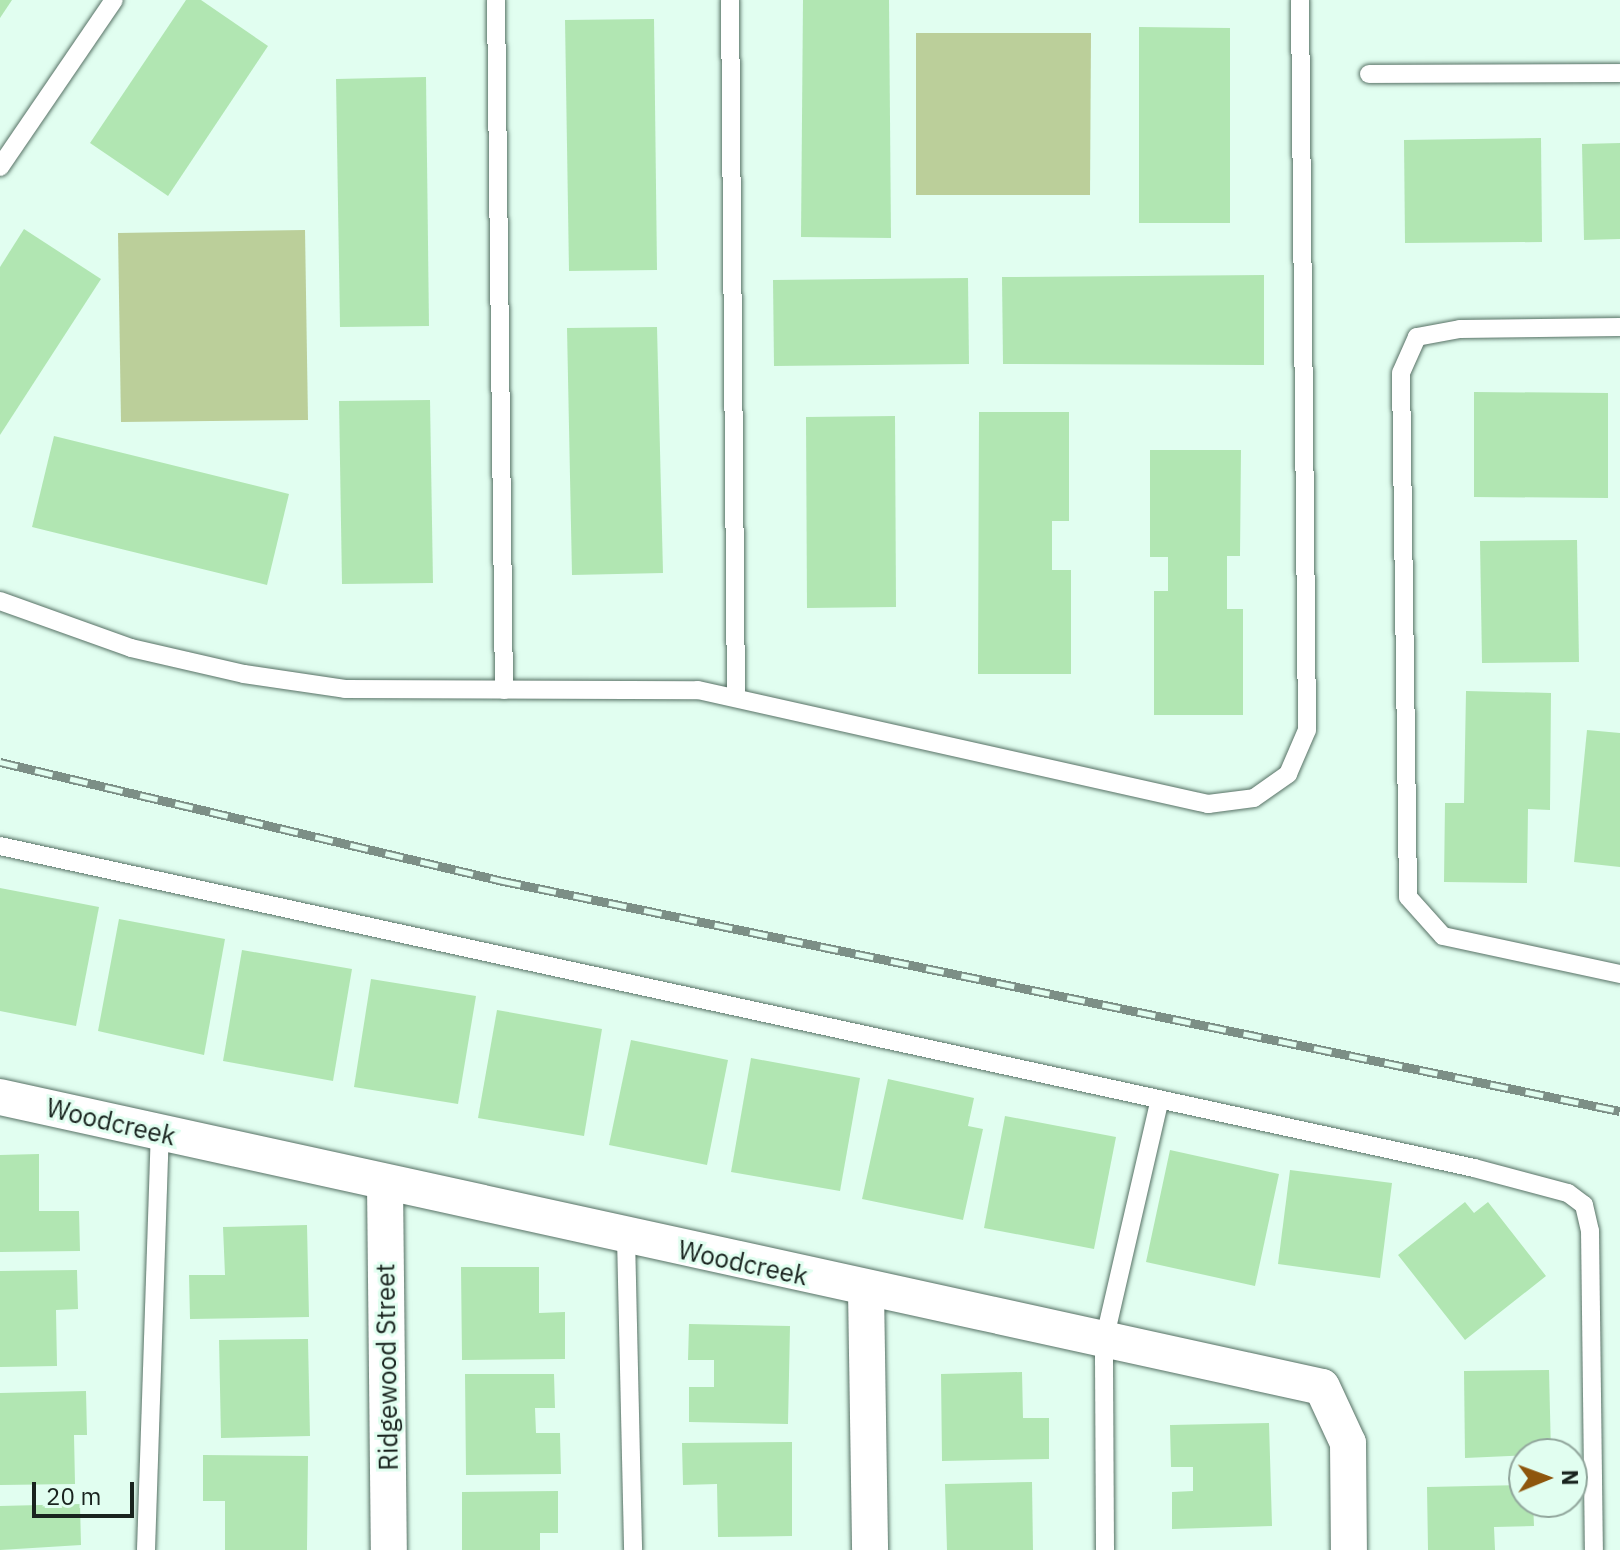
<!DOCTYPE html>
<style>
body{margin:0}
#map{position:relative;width:1620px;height:1550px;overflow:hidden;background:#e1fef0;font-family:"IBM Plex Sans",sans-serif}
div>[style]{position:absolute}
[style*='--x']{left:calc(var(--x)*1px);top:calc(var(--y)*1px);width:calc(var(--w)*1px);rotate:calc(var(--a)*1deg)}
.green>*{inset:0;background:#bbcf9a}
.building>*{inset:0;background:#b1e6b2}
.roads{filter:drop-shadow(0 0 2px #577165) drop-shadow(0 0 2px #577165)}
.service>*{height:18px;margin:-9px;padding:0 9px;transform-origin:9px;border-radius:9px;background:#fff}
.minor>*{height:36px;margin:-18px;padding:0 18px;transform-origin:18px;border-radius:18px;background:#fff}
.rail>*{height:9px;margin-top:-4.5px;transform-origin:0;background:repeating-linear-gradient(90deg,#e1fef0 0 18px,#7c8f86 0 36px);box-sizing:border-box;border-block:2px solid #7c8f86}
span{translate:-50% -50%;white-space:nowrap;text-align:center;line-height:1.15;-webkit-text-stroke:6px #e1fef0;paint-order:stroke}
.street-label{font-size:26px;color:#19231e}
.north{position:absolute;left:1508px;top:1438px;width:80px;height:80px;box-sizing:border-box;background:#e1fef0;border:2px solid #91a69c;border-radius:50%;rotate:89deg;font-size:22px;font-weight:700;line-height:32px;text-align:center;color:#19231e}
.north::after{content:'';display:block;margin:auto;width:28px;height:36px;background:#8e560d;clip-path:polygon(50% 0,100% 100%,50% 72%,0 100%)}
.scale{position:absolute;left:32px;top:1482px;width:102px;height:36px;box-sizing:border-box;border:4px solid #19231e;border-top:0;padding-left:10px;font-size:24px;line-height:28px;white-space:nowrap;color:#19231e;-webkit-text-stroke:6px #e1fef0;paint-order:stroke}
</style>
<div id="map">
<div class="green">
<div style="clip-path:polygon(916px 33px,1091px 33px,1090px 195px,916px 195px)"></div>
<div style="clip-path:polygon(305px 230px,308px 420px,121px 422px,118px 233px)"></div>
</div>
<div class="building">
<div style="clip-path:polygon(0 0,12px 0,0 18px)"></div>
<div style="clip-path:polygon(186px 0,201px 0,268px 46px,168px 196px,90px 143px)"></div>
<div style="clip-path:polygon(803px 0,889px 0,891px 238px,801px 237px)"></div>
<div style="clip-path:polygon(654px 19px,657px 270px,569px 271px,565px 20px)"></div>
<div style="clip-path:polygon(1139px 27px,1230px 28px,1230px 223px,1139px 223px)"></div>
<div style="clip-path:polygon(426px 77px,429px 326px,340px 327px,336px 79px)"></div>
<div style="clip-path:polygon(1541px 138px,1542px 242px,1405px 243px,1404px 140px)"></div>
<div style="clip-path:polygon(1620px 143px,1620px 239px,1584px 240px,1582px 144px)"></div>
<div style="clip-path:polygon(24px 229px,101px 279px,0 435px,0 267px)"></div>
<div style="clip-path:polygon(1264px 275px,1264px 365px,1003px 364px,1002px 277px)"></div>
<div style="clip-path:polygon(968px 278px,969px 364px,774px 366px,773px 280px)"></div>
<div style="clip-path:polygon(657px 327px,663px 573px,572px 575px,567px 328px)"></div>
<div style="clip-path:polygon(1474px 392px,1608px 393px,1608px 498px,1474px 497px)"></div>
<div style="clip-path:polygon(430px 400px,433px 583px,342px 584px,339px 401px)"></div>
<div style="clip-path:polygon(979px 412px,1069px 412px,1069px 521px,1052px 521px,1052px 570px,1071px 570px,1071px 674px,978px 674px)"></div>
<div style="clip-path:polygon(895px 416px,896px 607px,807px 608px,806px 417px)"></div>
<div style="clip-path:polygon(54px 436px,289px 494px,267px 585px,32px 527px)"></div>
<div style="clip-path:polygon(1150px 450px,1241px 450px,1240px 556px,1227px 556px,1227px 609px,1243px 609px,1243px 715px,1154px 715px,1154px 591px,1168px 591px,1168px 557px,1150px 557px)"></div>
<div style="clip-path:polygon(1577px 540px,1579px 662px,1482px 663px,1480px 541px)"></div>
<div style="clip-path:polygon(1466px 691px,1551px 693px,1550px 810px,1528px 809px,1527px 883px,1444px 882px,1445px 803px,1464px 803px)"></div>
<div style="clip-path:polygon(1587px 730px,1620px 733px,1620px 867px,1574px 862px)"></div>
<div style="clip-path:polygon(0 888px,99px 907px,76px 1026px,0 1011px)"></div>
<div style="clip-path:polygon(119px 919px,225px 939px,204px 1055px,98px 1031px)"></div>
<div style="clip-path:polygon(242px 950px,352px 969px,333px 1081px,223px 1061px)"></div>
<div style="clip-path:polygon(371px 979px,476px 996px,458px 1104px,354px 1087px)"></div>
<div style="clip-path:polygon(497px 1010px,602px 1029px,584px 1136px,478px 1118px)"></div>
<div style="clip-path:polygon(631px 1040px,728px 1060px,707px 1165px,609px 1145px)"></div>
<div style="clip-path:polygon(751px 1058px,860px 1078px,840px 1191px,731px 1172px)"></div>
<div style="clip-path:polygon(888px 1079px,974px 1098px,968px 1126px,983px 1129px,963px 1220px,862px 1199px)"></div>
<div style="clip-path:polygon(1005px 1116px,1116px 1137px,1094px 1249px,984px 1228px)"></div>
<div style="clip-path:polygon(1170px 1150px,1279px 1174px,1255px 1286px,1146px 1262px)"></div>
<div style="clip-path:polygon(39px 1154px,39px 1211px,79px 1211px,80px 1251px,0 1252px,0 1155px)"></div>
<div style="clip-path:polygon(1290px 1170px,1392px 1183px,1380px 1278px,1278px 1264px)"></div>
<div style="clip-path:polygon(1465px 1202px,1474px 1213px,1488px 1202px,1546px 1276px,1465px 1340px,1398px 1255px)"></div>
<div style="clip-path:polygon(307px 1225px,309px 1317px,190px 1319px,189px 1275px,225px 1275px,223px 1227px)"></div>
<div style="clip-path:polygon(461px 1267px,539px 1267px,539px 1313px,565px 1312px,565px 1359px,462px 1360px)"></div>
<div style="clip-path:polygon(77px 1270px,78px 1309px,56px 1310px,57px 1366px,0 1367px,0 1271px)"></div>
<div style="clip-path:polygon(689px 1324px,790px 1326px,788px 1424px,689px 1422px,689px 1387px,714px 1387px,714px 1360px,688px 1360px)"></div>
<div style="clip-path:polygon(308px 1339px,310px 1436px,221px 1438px,219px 1340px)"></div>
<div style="clip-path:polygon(1549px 1370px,1551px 1454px,1465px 1458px,1464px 1371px)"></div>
<div style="clip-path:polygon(1022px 1372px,1023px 1418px,1049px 1418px,1049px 1459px,942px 1461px,941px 1374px)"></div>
<div style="clip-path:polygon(465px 1374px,554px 1374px,555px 1408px,535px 1408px,536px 1433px,560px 1433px,561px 1474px,466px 1475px)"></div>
<div style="clip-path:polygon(86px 1391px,87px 1435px,74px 1435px,75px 1484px,0 1485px,0 1393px)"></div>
<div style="clip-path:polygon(1269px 1423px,1272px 1526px,1172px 1529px,1172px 1492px,1193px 1491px,1193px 1467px,1171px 1467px,1170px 1425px)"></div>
<div style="clip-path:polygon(792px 1442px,792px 1536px,718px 1537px,717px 1484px,683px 1485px,682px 1443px)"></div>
<div style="clip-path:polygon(203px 1455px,308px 1456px,307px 1550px,225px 1550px,225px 1501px,203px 1501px)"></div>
<div style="clip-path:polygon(1032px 1482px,1033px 1550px,947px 1550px,945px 1484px)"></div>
<div style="clip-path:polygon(1524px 1485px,1524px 1502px,1533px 1502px,1534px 1526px,1494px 1527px,1495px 1550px,1428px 1550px,1427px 1487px)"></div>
<div style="clip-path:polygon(558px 1491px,558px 1533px,540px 1533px,540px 1550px,462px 1550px,462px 1492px)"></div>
<div style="clip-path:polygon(80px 1504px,81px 1545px,0 1550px,0 1506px)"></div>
</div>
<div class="roads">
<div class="service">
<div style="--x:496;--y:0;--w:690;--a:89.34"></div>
<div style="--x:730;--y:0;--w:697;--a:89.51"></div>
<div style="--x:1369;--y:74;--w:251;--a:-0.2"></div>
<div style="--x:0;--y:167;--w:202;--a:-55.7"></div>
<div style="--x:1620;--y:327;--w:160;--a:179.3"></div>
<div style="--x:1460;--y:329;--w:44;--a:169.5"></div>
<div style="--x:1417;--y:337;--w:39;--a:114"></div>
<div style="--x:1401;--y:373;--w:524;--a:89.23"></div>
<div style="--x:1408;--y:897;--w:52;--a:48.1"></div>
<div style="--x:1443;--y:936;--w:181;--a:12.1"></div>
<div style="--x:0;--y:601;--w:139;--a:19.7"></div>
<div style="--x:131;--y:648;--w:116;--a:13"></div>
<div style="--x:244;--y:674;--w:102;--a:8.4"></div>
<div style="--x:345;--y:689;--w:353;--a:0.2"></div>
<div style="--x:698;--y:690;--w:523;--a:12.6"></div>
<div style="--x:1208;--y:804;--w:46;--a:-7.4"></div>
<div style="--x:1254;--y:798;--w:42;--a:-35.2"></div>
<div style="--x:1288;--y:774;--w:48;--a:-66.6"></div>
<div style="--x:1307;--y:730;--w:730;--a:-90.55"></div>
<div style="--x:0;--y:846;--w:1509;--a:12.32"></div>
<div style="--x:1474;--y:1168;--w:97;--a:14.9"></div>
<div style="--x:1568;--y:1193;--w:20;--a:37"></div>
<div style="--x:1584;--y:1205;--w:27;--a:77"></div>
<div style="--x:1590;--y:1231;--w:319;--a:89.3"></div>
<div style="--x:626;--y:1237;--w:313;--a:88.7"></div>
<div style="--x:146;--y:1550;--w:417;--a:-88.1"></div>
<div style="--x:1105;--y:1550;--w:209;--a:-90.3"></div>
<div style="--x:1104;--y:1341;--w:245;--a:-77"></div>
</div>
<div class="minor">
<div style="--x:0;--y:1097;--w:1353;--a:12.37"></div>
<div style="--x:1322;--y:1387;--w:62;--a:65.1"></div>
<div style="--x:1348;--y:1443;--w:107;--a:89.5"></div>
<div style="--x:385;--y:1184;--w:366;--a:89.4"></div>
<div style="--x:866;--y:1290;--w:260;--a:89.1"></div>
</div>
</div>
<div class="rail">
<div style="--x:0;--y:762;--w:517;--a:13.31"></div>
<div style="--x:503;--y:881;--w:1140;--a:11.64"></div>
</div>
<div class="street-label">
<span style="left:111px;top:1122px;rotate:13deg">Woodcreek</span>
<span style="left:743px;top:1263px;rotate:12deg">Woodcreek</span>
<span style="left:387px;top:1367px;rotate:-91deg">Ridgewood Street</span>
</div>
<div class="north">N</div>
<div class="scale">20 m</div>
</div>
